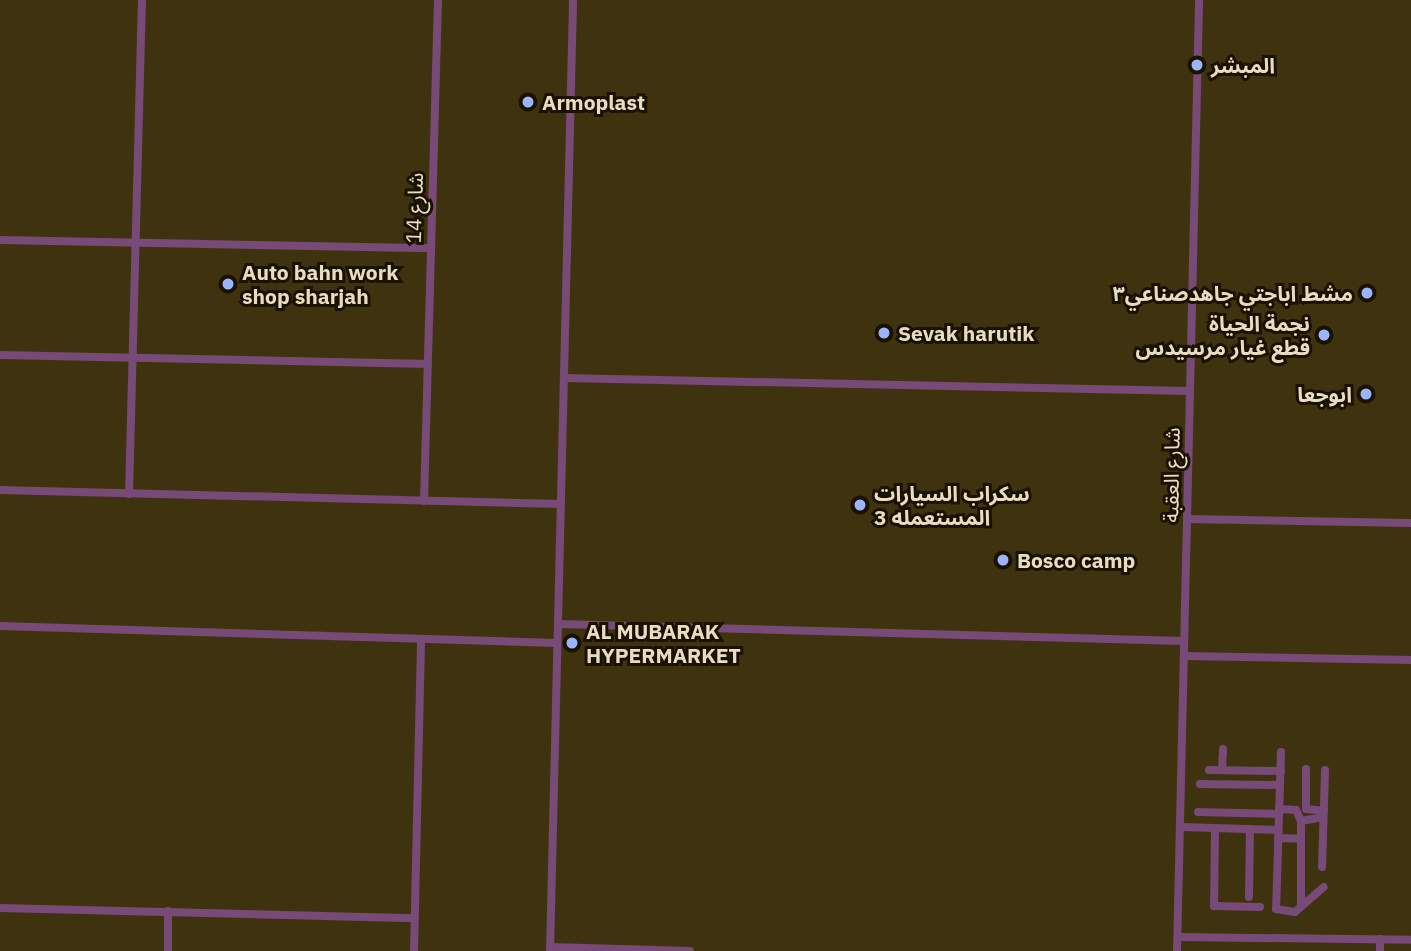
<!DOCTYPE html>
<meta charset="utf-8">
<style>
body{margin:0}
#map{position:relative;width:1411px;height:951px;overflow:hidden;background:#34280a;font-family:"IBM Plex Sans","Noto Sans Arabic",sans-serif}
div>[style]{position:absolute}
[style*='--x']{left:calc(var(--x)*1px);top:calc(var(--y)*1px);width:calc(var(--w)*1px);rotate:calc(var(--a)*1deg)}
.built>*{inset:0;background:#3f320f}
.minor>*{height:8px;margin:-4px;padding:0 4px;transform-origin:4px;border-radius:4px;background:#784a77}
.dots>*{width:19px;height:19px;translate:-50% -50%;box-sizing:border-box;border:4px solid #1a1100;border-radius:50%}
span{translate:-50% -50%;white-space:nowrap;text-align:center;line-height:1.15;-webkit-text-stroke:6px #1a1100;paint-order:stroke}
.poi-label{font-size:21px;color:#e9ddc1;font-weight:700}
.left{translate:0 -50%;text-align:left}
.right{translate:-100% -50%;text-align:right}
.street-label{font-size:21px;color:#e9ddc1}
</style>
<div id="map">
<div class="built">
<div style="clip-path:polygon(0 0,1411px 0,1411px 951px,0 951px)"></div>
</div>
<div class="minor">
<div style="--x:0;--y:240;--w:431;--a:1.1"></div>
<div style="--x:0;--y:355;--w:428;--a:1.2"></div>
<div style="--x:564;--y:378;--w:626;--a:1.19"></div>
<div style="--x:0;--y:490;--w:561;--a:1.43"></div>
<div style="--x:129;--y:494;--w:494;--a:-88.5"></div>
<div style="--x:424;--y:501;--w:501;--a:-88.4"></div>
<div style="--x:1187;--y:519;--w:224;--a:1"></div>
<div style="--x:558;--y:624;--w:626;--a:1.56"></div>
<div style="--x:0;--y:626;--w:557;--a:1.75"></div>
<div style="--x:1184;--y:656;--w:227;--a:1"></div>
<div style="--x:1281;--y:752;--w:157;--a:91.8"></div>
<div style="--x:1276;--y:909;--w:19;--a:9"></div>
<div style="--x:1295;--y:912;--w:38;--a:-41"></div>
<div style="--x:1306;--y:769;--w:40;--a:90"></div>
<div style="--x:1306;--y:809;--w:18;--a:6"></div>
<div style="--x:1209;--y:770;--w:72;--a:0.8"></div>
<div style="--x:1222;--y:770;--w:21;--a:-87"></div>
<div style="--x:1200;--y:784;--w:80;--a:0.7"></div>
<div style="--x:1279;--y:809;--w:17;--a:3"></div>
<div style="--x:1296;--y:810;--w:12;--a:66"></div>
<div style="--x:1198;--y:812;--w:81;--a:1.4"></div>
<div style="--x:1181;--y:827;--w:97;--a:1.8"></div>
<div style="--x:1215;--y:828;--w:78;--a:90.7"></div>
<div style="--x:1214;--y:906;--w:46;--a:1.2"></div>
<div style="--x:1278;--y:838;--w:23;--a:2"></div>
<div style="--x:1322;--y:867;--w:97;--a:-88.2"></div>
<div style="--x:1249;--y:897;--w:68;--a:-89.2"></div>
<div style="--x:1301;--y:906;--w:85;--a:-90"></div>
<div style="--x:1301;--y:821;--w:22;--a:-10"></div>
<div style="--x:0;--y:908;--w:415;--a:1.4"></div>
<div style="--x:1178;--y:937;--w:233;--a:0.7"></div>
<div style="--x:550;--y:947;--w:140;--a:1.6"></div>
<div style="--x:168;--y:951;--w:40;--a:-90"></div>
<div style="--x:414;--y:951;--w:312;--a:-88.7"></div>
<div style="--x:550;--y:951;--w:951;--a:-88.61"></div>
<div style="--x:1177;--y:951;--w:951;--a:-88.67"></div>
<div style="--x:1380;--y:951;--w:12;--a:-90"></div>
</div>
<div class="dots">
<div style="left:1197px;top:65px;background:#9ab5fd"></div>
<div style="left:528px;top:102px;background:#9ab5fd"></div>
<div style="left:228px;top:284px;background:#9ab5fd"></div>
<div style="left:1367px;top:293px;background:#9ab5fd"></div>
<div style="left:884px;top:333px;background:#9ab5fd"></div>
<div style="left:1324px;top:335px;background:#9ab5fd"></div>
<div style="left:1366px;top:394px;background:#9ab5fd"></div>
<div style="left:860px;top:505px;background:#9ab5fd"></div>
<div style="left:1003px;top:560px;background:#9ab5fd"></div>
<div style="left:572px;top:643px;background:#9ab5fd"></div>
</div>
<div class="poi-label">
<span class="left" style="left:1211px;top:65px">المبشر</span>
<span class="left" style="left:542px;top:102px">Armoplast</span>
<span class="left" style="left:242px;top:284px">Auto bahn work<br>shop sharjah</span>
<span class="right" style="left:1353px;top:293px">مشط اباجتي جاهدصناعي٣</span>
<span class="right" style="left:1310px;top:335px">نجمة الحياة<br>قطع غيار مرسيدس</span>
<span class="left" style="left:898px;top:333px">Sevak harutik</span>
<span class="right" style="left:1352px;top:394px">ابوجعا</span>
<span class="left" style="left:874px;top:505px">سكراب السيارات<br>المستعمله 3</span>
<span class="left" style="left:1017px;top:560px">Bosco camp</span>
<span class="left" style="left:586px;top:643px">AL MUBARAK<br>HYPERMARKET</span>
</div>
<div class="street-label">
<span style="left:414px;top:208px;rotate:-88deg">شارع 14</span>
<span style="left:1171px;top:475px;rotate:-89deg">شارع العقبة</span>
</div>
</div>
